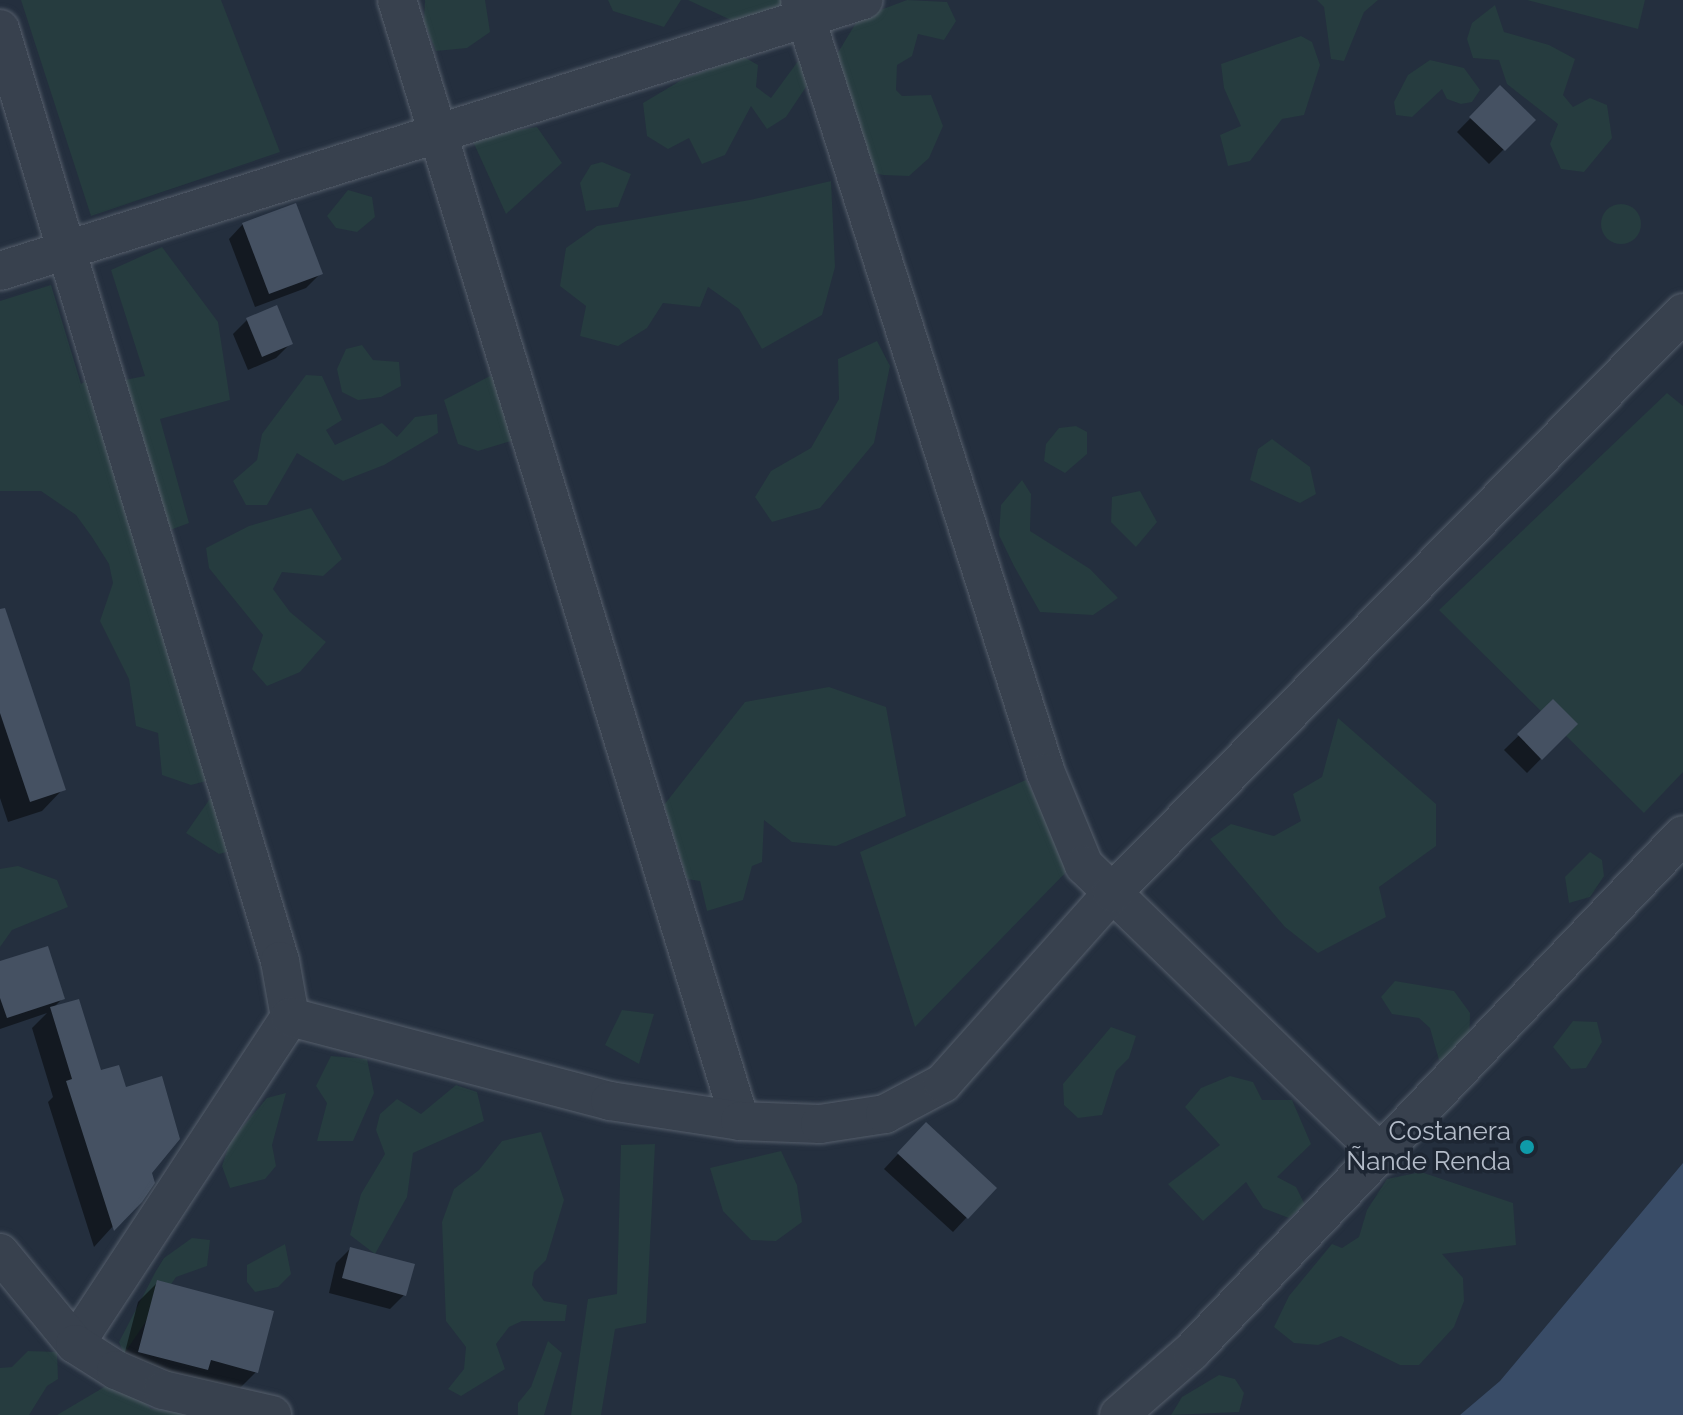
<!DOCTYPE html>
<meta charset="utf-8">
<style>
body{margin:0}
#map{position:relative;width:1683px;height:1415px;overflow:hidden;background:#242f3e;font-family:Raleway,sans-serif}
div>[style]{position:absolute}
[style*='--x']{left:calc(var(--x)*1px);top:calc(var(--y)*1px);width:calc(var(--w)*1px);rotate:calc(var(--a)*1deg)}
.green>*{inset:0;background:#263c3f}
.round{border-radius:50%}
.water>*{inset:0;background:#394c67}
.shadow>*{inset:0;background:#0007}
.building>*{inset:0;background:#455162}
.roads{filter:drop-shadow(0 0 2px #565f6c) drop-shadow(0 0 2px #565f6c)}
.minor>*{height:38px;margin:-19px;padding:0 19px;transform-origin:19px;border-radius:19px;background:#38414e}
.dots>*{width:22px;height:22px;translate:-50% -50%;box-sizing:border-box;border:4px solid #1d2633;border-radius:50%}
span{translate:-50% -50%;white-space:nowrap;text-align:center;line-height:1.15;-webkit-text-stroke:7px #1d2633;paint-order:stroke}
.poi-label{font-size:26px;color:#b4bcc9}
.right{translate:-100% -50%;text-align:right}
</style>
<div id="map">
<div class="green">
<div style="clip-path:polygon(21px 0,221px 0,280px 152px,91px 216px)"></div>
<div style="clip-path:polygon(425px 0,485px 0,490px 32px,467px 48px,436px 51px,424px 22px)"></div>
<div style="clip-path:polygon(608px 0,681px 0,664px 27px,613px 11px)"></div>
<div style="clip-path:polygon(688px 0,787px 0,790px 10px,746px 27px)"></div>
<div style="clip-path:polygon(907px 0,947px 2px,956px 21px,944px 40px,918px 34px,912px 56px,897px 65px,896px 90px,902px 96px,931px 95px,943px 126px,929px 158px,909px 176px,883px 175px,862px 170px,837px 54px,859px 18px)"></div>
<div style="clip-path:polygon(1317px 0,1407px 0,1378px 0,1364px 12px,1344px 61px,1331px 59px,1324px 7px)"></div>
<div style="clip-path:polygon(1527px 0,1645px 0,1638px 29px)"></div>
<div style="clip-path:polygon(1495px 5px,1504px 32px,1549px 45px,1575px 59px,1563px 95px,1573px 107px,1590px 98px,1607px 105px,1612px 138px,1584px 172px,1561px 169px,1550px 144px,1558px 124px,1507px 84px,1499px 60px,1473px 58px,1467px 39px,1472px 23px)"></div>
<div style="clip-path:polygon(1301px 36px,1312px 42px,1320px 65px,1304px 115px,1282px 119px,1250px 161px,1228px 166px,1220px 135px,1241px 126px,1224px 88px,1221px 64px)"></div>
<div style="clip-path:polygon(804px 53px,816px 72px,786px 117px,767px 129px,751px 106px,725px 155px,702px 164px,689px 138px,668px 149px,647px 136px,643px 103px,685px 78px,744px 57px,758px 65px,756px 87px,771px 98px)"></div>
<div style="clip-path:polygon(1430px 60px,1464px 68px,1480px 90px,1472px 102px,1461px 104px,1447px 99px,1442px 89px,1412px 117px,1396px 115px,1394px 102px,1408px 75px)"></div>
<div style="clip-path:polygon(537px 127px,562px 163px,506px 214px,471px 137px)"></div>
<div style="clip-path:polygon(602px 162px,631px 174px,618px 207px,586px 211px,580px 183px,591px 165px)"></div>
<div style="clip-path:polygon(831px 181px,835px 267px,822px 315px,762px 349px,739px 309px,708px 287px,700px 307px,663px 303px,647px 328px,618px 346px,580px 336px,586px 306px,560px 286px,566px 248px,597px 226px,750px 200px)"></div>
<div style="clip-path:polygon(348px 190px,372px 197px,375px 217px,357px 232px,336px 228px,327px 216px)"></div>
<div class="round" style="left:1601px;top:204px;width:40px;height:40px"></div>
<div style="clip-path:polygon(162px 247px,218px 322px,230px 400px,160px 419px,189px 523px,170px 530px,234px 752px,206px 781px,191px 785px,162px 775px,158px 733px,136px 726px,129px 679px,100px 621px,113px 583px,109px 564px,92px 537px,76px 515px,41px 491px,0 491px,0 301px,51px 285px,81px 384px,94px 376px,125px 380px,145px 376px,111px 270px)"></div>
<div style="clip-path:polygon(877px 341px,890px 366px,874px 443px,820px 508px,772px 522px,755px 497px,771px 471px,811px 448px,839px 399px,838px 359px)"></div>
<div style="clip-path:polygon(362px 345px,373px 360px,399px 362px,401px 386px,381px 397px,358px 400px,342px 392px,337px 369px,346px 349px)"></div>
<div style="clip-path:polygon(306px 375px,322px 376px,342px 420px,326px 430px,335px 445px,382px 423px,397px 437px,415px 417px,437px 414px,438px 433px,384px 465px,343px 481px,297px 453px,267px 505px,246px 505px,233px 481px,257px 460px,262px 434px)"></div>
<div style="clip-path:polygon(490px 376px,538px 392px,538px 413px,511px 441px,478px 451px,458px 444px,444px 400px)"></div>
<div style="clip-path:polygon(1667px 393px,1683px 406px,1683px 772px,1644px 813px,1439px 610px)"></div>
<div style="clip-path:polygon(1076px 426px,1087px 432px,1087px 454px,1065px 473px,1044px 461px,1046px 444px,1059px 428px)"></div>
<div style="clip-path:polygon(1272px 439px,1310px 467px,1316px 494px,1300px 503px,1250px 480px,1258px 449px)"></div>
<div style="clip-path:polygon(1022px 480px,1031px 494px,1030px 531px,1090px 569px,1118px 598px,1093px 615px,1040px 612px,1014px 566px,999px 535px,1001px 505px)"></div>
<div style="clip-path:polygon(1140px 491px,1157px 522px,1136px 547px,1111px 522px,1112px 497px)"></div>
<div style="clip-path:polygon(311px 508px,342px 559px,323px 576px,282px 572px,273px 589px,290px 612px,326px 642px,300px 672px,267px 686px,252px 669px,263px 635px,209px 568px,206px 548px,249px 526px)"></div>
<div style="clip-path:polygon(829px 687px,886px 707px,906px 816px,836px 846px,792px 842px,764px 820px,762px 862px,752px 866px,743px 900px,707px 911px,700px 881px,687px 879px,664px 805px,745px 702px)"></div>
<div style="clip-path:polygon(1338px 718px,1436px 804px,1436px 846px,1379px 887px,1386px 917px,1318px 953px,1285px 927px,1210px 839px,1231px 824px,1274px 836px,1301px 821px,1293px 794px,1322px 777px)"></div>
<div style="clip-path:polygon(1026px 780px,1072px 866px,915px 1027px,860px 852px)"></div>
<div style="clip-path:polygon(214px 793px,234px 850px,219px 854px,186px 833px)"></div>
<div style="clip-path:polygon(1590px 852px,1602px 860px,1604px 876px,1590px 897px,1569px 903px,1565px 877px)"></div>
<div style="clip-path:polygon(18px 866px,57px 880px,68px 907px,12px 930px,0 947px,0 869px)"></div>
<div style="clip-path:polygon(1395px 981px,1454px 991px,1470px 1013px,1469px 1051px,1458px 1063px,1439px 1060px,1430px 1028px,1419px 1018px,1392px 1014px,1381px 997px)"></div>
<div style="clip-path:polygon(622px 1010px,654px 1014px,639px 1064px,605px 1045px)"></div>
<div style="clip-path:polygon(1573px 1021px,1597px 1022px,1602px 1042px,1586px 1068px,1571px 1069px,1553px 1047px)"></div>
<div style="clip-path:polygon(1111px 1027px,1136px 1036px,1129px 1058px,1116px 1071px,1102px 1115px,1078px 1118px,1064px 1105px,1063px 1084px)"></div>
<div style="clip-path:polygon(331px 1056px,367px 1059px,374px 1093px,353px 1141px,317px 1141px,327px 1103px,316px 1086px)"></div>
<div style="clip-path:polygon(1230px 1076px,1253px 1082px,1262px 1100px,1292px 1100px,1311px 1144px,1277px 1177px,1296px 1187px,1305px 1205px,1289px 1218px,1263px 1208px,1246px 1182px,1203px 1221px,1168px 1184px,1220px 1145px,1185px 1107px,1201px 1088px)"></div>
<div style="clip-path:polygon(456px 1085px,477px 1092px,484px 1121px,413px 1153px,407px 1197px,375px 1254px,350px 1235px,361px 1194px,385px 1154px,376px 1130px,380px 1114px,397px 1099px,421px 1114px)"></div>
<div style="clip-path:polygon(286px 1093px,272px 1145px,276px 1166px,265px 1179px,230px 1188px,222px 1166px,230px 1142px,267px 1098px)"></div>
<div style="clip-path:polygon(541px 1132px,564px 1200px,546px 1260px,534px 1272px,532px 1285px,544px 1301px,567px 1305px,565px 1321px,522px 1321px,509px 1327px,496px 1344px,505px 1369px,461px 1396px,448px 1389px,464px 1369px,466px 1347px,446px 1321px,442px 1222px,454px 1189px,479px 1170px,502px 1141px)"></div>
<div style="clip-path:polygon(655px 1144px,646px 1323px,615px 1329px,601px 1415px,571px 1415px,588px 1299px,617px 1294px,621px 1145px)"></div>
<div style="clip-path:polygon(781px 1151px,797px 1185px,802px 1222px,776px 1241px,751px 1240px,723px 1211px,710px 1168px)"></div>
<div style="clip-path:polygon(1421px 1172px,1513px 1203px,1516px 1245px,1442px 1254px,1463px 1278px,1464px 1301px,1454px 1327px,1419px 1365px,1400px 1365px,1341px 1336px,1318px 1345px,1294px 1343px,1274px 1327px,1289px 1296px,1332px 1244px,1342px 1248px,1359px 1237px,1367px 1210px,1387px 1179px)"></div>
<div style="clip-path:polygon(192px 1238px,210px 1240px,207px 1266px,176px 1277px,124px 1354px,119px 1342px,156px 1271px,164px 1258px)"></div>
<div style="clip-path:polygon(285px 1244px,291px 1274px,278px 1287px,255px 1292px,247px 1282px,247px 1265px)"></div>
<div style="clip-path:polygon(548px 1341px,562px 1353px,544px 1415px,518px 1415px,518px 1403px,531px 1387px)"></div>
<div style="clip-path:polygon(28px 1351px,57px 1352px,58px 1379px,47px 1386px,29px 1415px,0 1415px,0 1368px,12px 1367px)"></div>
<div style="clip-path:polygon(1219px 1375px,1235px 1379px,1244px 1393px,1239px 1412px,1171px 1415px,1182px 1397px)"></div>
<div style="clip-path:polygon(106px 1386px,137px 1395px,151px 1409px,204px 1415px,57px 1415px)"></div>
</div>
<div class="water">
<div style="clip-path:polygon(1683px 1163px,1683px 1415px,1460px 1415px,1500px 1381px)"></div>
</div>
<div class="shadow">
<div style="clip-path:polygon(1500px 88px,1533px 120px,1489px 164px,1457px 132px)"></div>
<div style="clip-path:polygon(243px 224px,321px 273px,306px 288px,255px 307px,229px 239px)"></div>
<div style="clip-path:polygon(247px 320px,291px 343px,276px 358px,248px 370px,233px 334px)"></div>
<div style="clip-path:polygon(0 634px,63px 789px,42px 811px,8px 822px,0 798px)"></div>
<div style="clip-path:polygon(1553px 702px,1575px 724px,1527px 773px,1504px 750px)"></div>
<div style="clip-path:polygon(0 963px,62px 999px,52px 1009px,99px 1073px,150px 1172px,153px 1182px,94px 1247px,48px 1102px,53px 1097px,32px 1028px,47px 1013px,0 1029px)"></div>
<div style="clip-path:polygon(912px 1139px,994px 1188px,953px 1232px,884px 1169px)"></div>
<div style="clip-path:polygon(350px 1249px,405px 1294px,390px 1309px,329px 1293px,336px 1263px)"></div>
<div style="clip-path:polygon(157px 1283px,256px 1372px,237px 1391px,120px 1371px,138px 1302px)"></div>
</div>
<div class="building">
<div style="clip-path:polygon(1500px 85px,1536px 120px,1505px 151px,1469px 117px)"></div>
<div style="clip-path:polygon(296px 203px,323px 274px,269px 294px,242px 223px)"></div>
<div style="clip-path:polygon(277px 305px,293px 344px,262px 357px,246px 318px)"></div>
<div style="clip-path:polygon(5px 608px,66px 790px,30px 802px,0 713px,0 609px)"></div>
<div style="clip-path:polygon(1553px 699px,1578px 724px,1542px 760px,1517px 734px)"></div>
<div style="clip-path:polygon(48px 946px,65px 999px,7px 1018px,0 998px,0 961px)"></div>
<div style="clip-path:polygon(79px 999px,101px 1070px,119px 1065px,126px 1087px,162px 1076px,180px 1139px,152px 1173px,155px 1183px,142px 1202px,114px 1231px,66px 1081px,72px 1079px,50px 1007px)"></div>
<div style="clip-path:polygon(926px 1122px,997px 1188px,968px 1219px,897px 1153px)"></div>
<div style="clip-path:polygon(350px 1247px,415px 1264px,406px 1296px,342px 1278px)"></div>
<div style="clip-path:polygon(157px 1280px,274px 1311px,258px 1373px,211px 1360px,208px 1370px,138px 1352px)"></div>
</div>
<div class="roads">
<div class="minor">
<div style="--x:397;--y:0;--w:1172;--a:72.99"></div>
<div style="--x:800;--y:0;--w:811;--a:72.35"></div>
<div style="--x:1046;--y:773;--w:100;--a:67.6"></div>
<div style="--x:1084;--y:865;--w:416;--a:44.2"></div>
<div style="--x:0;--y:29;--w:973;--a:73.28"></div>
<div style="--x:280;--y:961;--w:57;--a:79.9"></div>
<div style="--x:290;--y:1017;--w:391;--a:123.3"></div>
<div style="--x:0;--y:271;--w:905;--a:-17.43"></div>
<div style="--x:290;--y:1017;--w:331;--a:14.7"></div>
<div style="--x:610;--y:1101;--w:132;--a:8.7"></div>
<div style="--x:740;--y:1121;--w:80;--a:2.1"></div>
<div style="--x:820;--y:1124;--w:66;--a:-8.7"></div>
<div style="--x:885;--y:1114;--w:66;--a:-28.1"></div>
<div style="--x:943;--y:1083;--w:254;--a:-48.3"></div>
<div style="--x:1112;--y:893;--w:814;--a:-45.45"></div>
<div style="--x:0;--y:1253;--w:118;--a:50.5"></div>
<div style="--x:75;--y:1344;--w:49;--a:32.4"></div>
<div style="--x:116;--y:1370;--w:51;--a:23.1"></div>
<div style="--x:163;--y:1390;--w:112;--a:12.9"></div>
<div style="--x:1119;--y:1415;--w:97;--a:-41.2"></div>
<div style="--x:1192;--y:1351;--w:712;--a:-46.42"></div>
</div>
</div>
<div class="dots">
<div style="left:1527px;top:1147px;background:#0f9aa8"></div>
</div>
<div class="poi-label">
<span class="right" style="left:1511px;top:1147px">Costanera<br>Ñande Renda</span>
</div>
</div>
